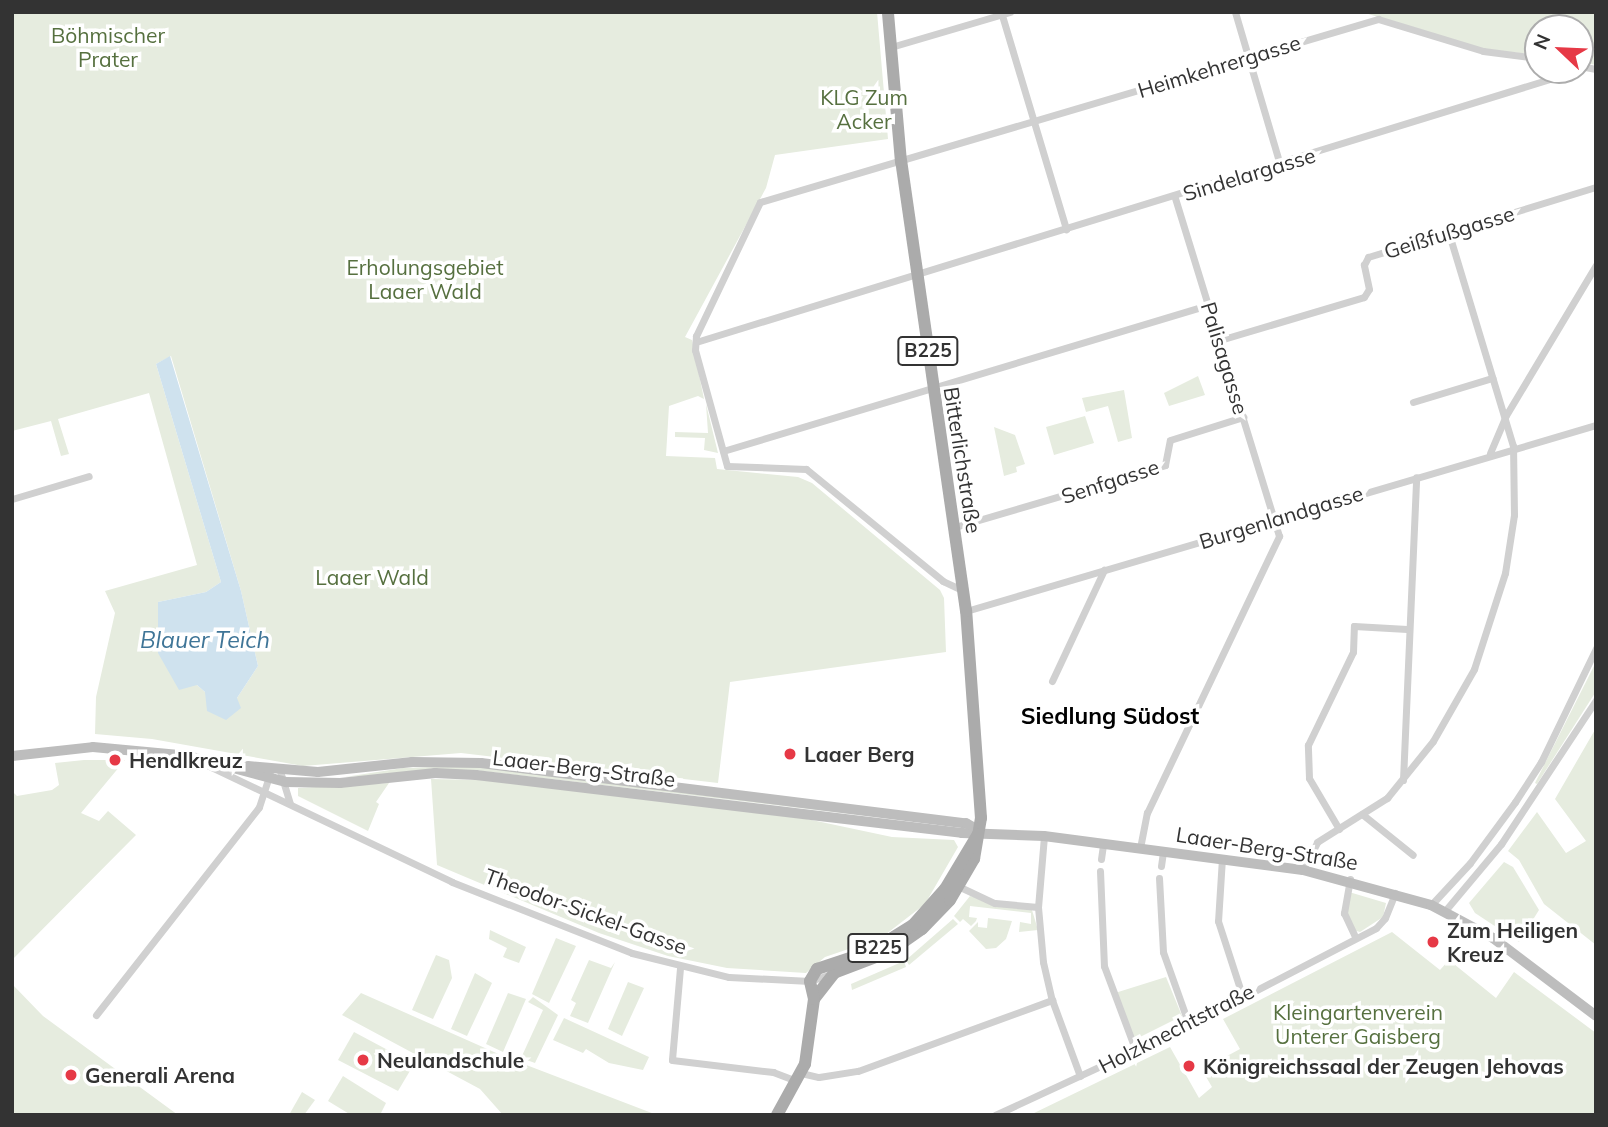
<!DOCTYPE html>
<meta charset="utf-8">
<style>
body{margin:0}
#map{position:relative;width:1608px;height:1127px;overflow:hidden;background:#fff;font-family:Mulish,sans-serif}
div>[style]{position:absolute}
[style*='--x']{left:calc(var(--x)*1px);top:calc(var(--y)*1px);width:calc(var(--w)*1px);rotate:calc(var(--a)*1deg)}
.green>*{inset:0;background:#e6ecdf}
.water>*{inset:0;background:#cfe2ee}
.street>*{height:7px;margin:-3.5px;padding:0 3.5px;transform-origin:3.5px;border-radius:3.5px;background:#d0d0d0}
.secondary>*{height:10px;margin:-5px;padding:0 5px;transform-origin:5px;border-radius:5px;background:#bdbdbd}
.primary>*{height:12px;margin:-6px;padding:0 6px;transform-origin:6px;border-radius:6px;background:#ababab}
.dots>*{width:19px;height:19px;translate:-50% -50%;box-sizing:border-box;border:4px solid #fff;border-radius:50%}
span{translate:-50% -50%;white-space:nowrap;text-align:center;line-height:1.15;-webkit-text-stroke:7px #fff;paint-order:stroke}
.shield-label span{padding:2px 5px;background:#fff;border:2px solid;border-radius:5px;-webkit-text-stroke-width:0}
.shield-label{font-size:19px;color:#333;font-weight:700}
.park-label{font-size:21px;color:#56703f}
.street-label{font-size:21px;color:#333}
.poi-label{font-size:21px;color:#333;font-weight:700}
.left{translate:0 -50%;text-align:left}
.water-label{font-size:23px;color:#3f7597;font-style:italic}
.neighbourhood-label{font-size:23px;color:#000;font-weight:700}
.frame{position:absolute;inset:0;border:14px solid #333;pointer-events:none}
.north{position:absolute;left:1524px;top:14px;width:70px;height:70px;box-sizing:border-box;background:#fff;border:2px solid #adadad;border-radius:50%;rotate:293deg;font-size:19px;font-weight:700;line-height:28px;text-align:center;color:#333}
.north::after{content:'';display:block;margin:auto;width:24px;height:32px;background:#e63946;clip-path:polygon(50% 0,100% 100%,50% 72%,0 100%)}
</style>
<div id="map">
<div class="green">
<div style="clip-path:polygon(evenodd,12px 12px,877px 12px,888px 139px,775px 155px,766px 188px,685px 337px,692px 340px,704px 399px,698px 396px,669px 406px,666px 456px,715px 458px,717px 469px,798px 477px,812px 483px,940px 590px,944px 598px,946px 652px,730px 682px,718px 783px,461px 753px,303px 766px,152px 739px,95px 734px,96px 697px,115px 613px,105px 591px,197px 565px,149px 393px,58px 419px,69px 454px,61px 456px,51px 421px,12px 431px,12px 12px,171px 356px,241px 591px,258px 666px,237px 698px,205px 692px,197px 685px,158px 602px,206px 592px,221px 582px,156px 364px,171px 356px)"></div>
<div style="clip-path:polygon(1596px 12px,1596px 65px,1580px 62px,1580px 28px,1538px 28px,1538px 55px,1484px 49px,1365px 13px)"></div>
<div style="clip-path:polygon(1198px 376px,1205px 395px,1169px 406px,1164px 393px)"></div>
<div style="clip-path:polygon(1124px 390px,1132px 438px,1118px 442px,1108px 406px,1086px 412px,1082px 398px)"></div>
<div style="clip-path:polygon(706px 404px,718px 453px,704px 450px,705px 438px,675px 437px,675px 432px,708px 433px)"></div>
<div style="clip-path:polygon(1085px 416px,1094px 443px,1054px 455px,1046px 427px)"></div>
<div style="clip-path:polygon(994px 427px,1015px 435px,1025px 464px,1016px 467px,1017px 472px,1004px 476px)"></div>
<div style="clip-path:polygon(1596px 662px,1595px 693px,1537px 784px,1535px 783px)"></div>
<div style="clip-path:polygon(1596px 728px,1596px 945px,1544px 904px,1519px 860px,1508px 851px,1537px 812px,1566px 853px,1586px 841px,1555px 799px)"></div>
<div style="clip-path:polygon(84px 760px,125px 760px,81px 813px,99px 821px,108px 811px,136px 835px,12px 960px,12px 791px,17px 796px,52px 790px,59px 785px,55px 763px)"></div>
<div style="clip-path:polygon(473px 766px,928px 823px,474px 770px,345px 777px,403px 768px)"></div>
<div style="clip-path:polygon(431px 779px,482px 780px,807px 819px,892px 837px,954px 840px,958px 847px,925px 904px,881px 938px,825px 957px,806px 973px,727px 968px,668px 956px,599px 933px,437px 865px)"></div>
<div style="clip-path:polygon(389px 783px,376px 802px,379px 804px,368px 831px,298px 796px,298px 788px)"></div>
<div style="clip-path:polygon(1504px 862px,1513px 867px,1539px 910px,1519px 942px,1475px 913px,1469px 903px)"></div>
<div style="clip-path:polygon(1349px 892px,1386px 903px,1383px 917px,1360px 932px,1353px 930px,1346px 909px)"></div>
<div style="clip-path:polygon(970px 896px,1032px 910px,1038px 930px,1019px 932px,1020px 922px,1031px 924px,1031px 913px,970px 906px,969px 917px,977px 918px,976px 921px,971px 926px,963px 919px,960px 922px,954px 916px)"></div>
<div style="clip-path:polygon(988px 918px,1012px 921px,1006px 939px,996px 948px,986px 949px,969px 931px,978px 922px,978px 927px,987px 928px)"></div>
<div style="clip-path:polygon(953px 919px,958px 924px,909px 965px,906px 960px)"></div>
<div style="clip-path:polygon(490px 930px,526px 947px,519px 963px,503px 957px,507px 948px,489px 939px)"></div>
<div style="clip-path:polygon(1392px 932px,1440px 970px,1449px 960px,1496px 998px,1514px 972px,1596px 1033px,1596px 1115px,1030px 1115px,1170px 1047px,1199px 1098px,1212px 1087px,1202px 1070px,1210px 1072px,1218px 1067px,1216px 1062px,1240px 1049px,1223px 1019px)"></div>
<div style="clip-path:polygon(556px 938px,576px 946px,549px 1003px,532px 994px)"></div>
<div style="clip-path:polygon(436px 955px,449px 960px,452px 978px,433px 1019px,412px 1010px)"></div>
<div style="clip-path:polygon(589px 960px,611px 968px,615px 962px,588px 1023px,570px 1016px,576px 1003px,571px 1000px)"></div>
<div style="clip-path:polygon(904px 961px,906px 967px,852px 990px,851px 984px)"></div>
<div style="clip-path:polygon(475px 973px,492px 983px,467px 1036px,451px 1029px)"></div>
<div style="clip-path:polygon(1166px 977px,1182px 1016px,1134px 1040px,1115px 993px)"></div>
<div style="clip-path:polygon(628px 982px,644px 988px,622px 1036px,608px 1029px)"></div>
<div style="clip-path:polygon(12px 984px,43px 1016px,178px 1115px,12px 1115px)"></div>
<div style="clip-path:polygon(361px 993px,503px 1056px,657px 1115px,503px 1115px,480px 1089px,342px 1015px)"></div>
<div style="clip-path:polygon(508px 993px,526px 999px,503px 1052px,486px 1044px)"></div>
<div style="clip-path:polygon(533px 997px,558px 1015px,535px 1063px,521px 1058px,543px 1010px,528px 1002px)"></div>
<div style="clip-path:polygon(564px 1018px,649px 1057px,643px 1070px,609px 1063px,586px 1049px,583px 1053px,553px 1040px)"></div>
<div style="clip-path:polygon(354px 1032px,414px 1064px,398px 1091px,338px 1060px)"></div>
<div style="clip-path:polygon(343px 1076px,386px 1103px,380px 1115px,351px 1115px,328px 1101px)"></div>
<div style="clip-path:polygon(302px 1092px,315px 1100px,304px 1115px,289px 1115px)"></div>
</div>
<div class="water">
<div style="clip-path:polygon(170px 356px,241px 591px,258px 666px,237px 698px,241px 708px,226px 720px,207px 711px,205px 692px,197px 685px,179px 690px,158px 653px,158px 602px,206px 592px,221px 582px,156px 364px)"></div>
</div>
<div class="street">
<div style="--x:1001;--y:12;--w:227;--a:73.3"></div>
<div style="--x:1235;--y:12;--w:159;--a:73.6"></div>
<div style="--x:891;--y:47;--w:124;--a:-16.4"></div>
<div style="--x:1580;--y:66;--w:16;--a:11"></div>
<div style="--x:1220;--y:340;--w:150;--a:-16.6"></div>
<div style="--x:1364;--y:297;--w:9;--a:-58"></div>
<div style="--x:1369;--y:289;--w:25;--a:-102"></div>
<div style="--x:1364;--y:265;--w:9;--a:-63"></div>
<div style="--x:1368;--y:257;--w:239;--a:-17.1"></div>
<div style="--x:696;--y:342;--w:924;--a:-17.12"></div>
<div style="--x:1413;--y:402;--w:83;--a:-16.9"></div>
<div style="--x:723;--y:451;--w:506;--a:-16.75"></div>
<div style="--x:1490;--y:453;--w:39;--a:-67"></div>
<div style="--x:1505;--y:417;--w:177;--a:-59.1"></div>
<div style="--x:12;--y:499;--w:80;--a:-16.6"></div>
<div style="--x:955;--y:527;--w:219;--a:-16.4"></div>
<div style="--x:1165;--y:465;--w:25;--a:-79"></div>
<div style="--x:1170;--y:440;--w:77;--a:-17.5"></div>
<div style="--x:962;--y:590;--w:21;--a:-155"></div>
<div style="--x:943;--y:581;--w:177;--a:-140.7"></div>
<div style="--x:806;--y:469;--w:79;--a:-177.8"></div>
<div style="--x:727;--y:466;--w:120;--a:-105.4"></div>
<div style="--x:695;--y:350;--w:14;--a:-86"></div>
<div style="--x:696;--y:336;--w:148;--a:-64.5"></div>
<div style="--x:760;--y:202;--w:645;--a:-16.49"></div>
<div style="--x:1378;--y:19;--w:110;--a:16.9"></div>
<div style="--x:1483;--y:51;--w:55;--a:7.3"></div>
<div style="--x:966;--y:611;--w:657;--a:-16.45"></div>
<div style="--x:1052;--y:681;--w:123;--a:-64.9"></div>
<div style="--x:205;--y:764;--w:274;--a:25.5"></div>
<div style="--x:452;--y:882;--w:193;--a:21.5"></div>
<div style="--x:632;--y:953;--w:100;--a:13.9"></div>
<div style="--x:729;--y:977;--w:81;--a:2.8"></div>
<div style="--x:810;--y:981;--w:22;--a:-18"></div>
<div style="--x:280;--y:771;--w:34;--a:73"></div>
<div style="--x:1403;--y:780;--w:303;--a:-87.5"></div>
<div style="--x:1362;--y:814;--w:65;--a:38.8"></div>
<div style="--x:1339;--y:829;--w:59;--a:-120.5"></div>
<div style="--x:1309;--y:778;--w:33;--a:-92"></div>
<div style="--x:1308;--y:745;--w:103;--a:-64.2"></div>
<div style="--x:1353;--y:652;--w:26;--a:-88"></div>
<div style="--x:1354;--y:626;--w:53;--a:3.2"></div>
<div style="--x:1044;--y:836;--w:71;--a:94.8"></div>
<div style="--x:1038;--y:907;--w:55;--a:84.8"></div>
<div style="--x:1043;--y:962;--w:39;--a:77"></div>
<div style="--x:1052;--y:1000;--w:81;--a:69.8"></div>
<div style="--x:1140;--y:848;--w:36;--a:-79"></div>
<div style="--x:1147;--y:813;--w:307;--a:-64.5"></div>
<div style="--x:1279;--y:536;--w:355;--a:-107.1"></div>
<div style="--x:1222;--y:858;--w:63;--a:93.6"></div>
<div style="--x:1218;--y:921;--w:78;--a:72"></div>
<div style="--x:1101;--y:859;--w:15;--a:-82"></div>
<div style="--x:1161;--y:866;--w:15;--a:-82"></div>
<div style="--x:1303;--y:870;--w:31;--a:-63"></div>
<div style="--x:1317;--y:842;--w:83;--a:-32.2"></div>
<div style="--x:1387;--y:798;--w:73;--a:-51.1"></div>
<div style="--x:1433;--y:741;--w:83;--a:-60.3"></div>
<div style="--x:1474;--y:669;--w:101;--a:-72.1"></div>
<div style="--x:1505;--y:573;--w:59;--a:-81.2"></div>
<div style="--x:1514;--y:515;--w:69;--a:-90.8"></div>
<div style="--x:1513;--y:446;--w:221;--a:-106.8"></div>
<div style="--x:1100;--y:871;--w:95;--a:87.6"></div>
<div style="--x:1104;--y:966;--w:89;--a:69.5"></div>
<div style="--x:1159;--y:878;--w:74;--a:86.9"></div>
<div style="--x:1163;--y:952;--w:77;--a:70.4"></div>
<div style="--x:1350;--y:879;--w:35;--a:100"></div>
<div style="--x:1344;--y:913;--w:26;--a:65"></div>
<div style="--x:960;--y:887;--w:38;--a:25"></div>
<div style="--x:995;--y:903;--w:43;--a:5.3"></div>
<div style="--x:1431;--y:905;--w:57;--a:-47.1"></div>
<div style="--x:1470;--y:863;--w:76;--a:-53.6"></div>
<div style="--x:1515;--y:802;--w:48;--a:-57"></div>
<div style="--x:1541;--y:762;--w:127;--a:-64.2"></div>
<div style="--x:1444;--y:912;--w:89;--a:-50"></div>
<div style="--x:1501;--y:844;--w:173;--a:-56.6"></div>
<div style="--x:680;--y:968;--w:92;--a:95"></div>
<div style="--x:672;--y:1060;--w:102;--a:6.8"></div>
<div style="--x:773;--y:1072;--w:26;--a:21"></div>
<div style="--x:96;--y:1015;--w:264;--a:-51.9"></div>
<div style="--x:259;--y:807;--w:35;--a:-72"></div>
<div style="--x:801;--y:1073;--w:18;--a:13"></div>
<div style="--x:819;--y:1077;--w:39;--a:-9"></div>
<div style="--x:858;--y:1071;--w:207;--a:-20.1"></div>
<div style="--x:995;--y:1115;--w:218;--a:-24.9"></div>
<div style="--x:1193;--y:1023;--w:206;--a:-27.4"></div>
<div style="--x:1376;--y:928;--w:13;--a:-48"></div>
<div style="--x:1385;--y:918;--w:27;--a:-68"></div>
</div>
<div class="secondary">
<div style="--x:185;--y:755;--w:105;--a:15"></div>
<div style="--x:286;--y:782;--w:54;--a:1.1"></div>
<div style="--x:340;--y:783;--w:96;--a:-6"></div>
<div style="--x:435;--y:773;--w:41;--a:2.8"></div>
<div style="--x:476;--y:775;--w:489;--a:6.8"></div>
<div style="--x:962;--y:833;--w:82;--a:2.1"></div>
<div style="--x:1044;--y:836;--w:261;--a:7.5"></div>
<div style="--x:1303;--y:870;--w:133;--a:15.3"></div>
<div style="--x:1431;--y:905;--w:70;--a:28"></div>
<div style="--x:1493;--y:938;--w:129;--a:37.1"></div>
<div style="--x:12;--y:756;--w:81;--a:-6.3"></div>
<div style="--x:93;--y:747;--w:97;--a:5.3"></div>
<div style="--x:248;--y:766;--w:70;--a:4.9"></div>
<div style="--x:318;--y:772;--w:95;--a:-6.1"></div>
<div style="--x:412;--y:762;--w:69;--a:0.8"></div>
<div style="--x:481;--y:763;--w:489;--a:7.1"></div>
<div style="--x:966;--y:823;--w:16;--a:30"></div>
</div>
<div class="primary">
<div style="--x:814;--y:999;--w:33;--a:-52"></div>
<div style="--x:834;--y:973;--w:59;--a:-20.9"></div>
<div style="--x:889;--y:952;--w:40;--a:-34.9"></div>
<div style="--x:922;--y:929;--w:40;--a:-46"></div>
<div style="--x:950;--y:900;--w:48;--a:-59.7"></div>
<div style="--x:974;--y:859;--w:42;--a:-80.3"></div>
<div style="--x:981;--y:818;--w:208;--a:-94.1"></div>
<div style="--x:966;--y:611;--w:454;--a:-98.2"></div>
<div style="--x:901;--y:162;--w:151;--a:-95"></div>
<div style="--x:777;--y:1115;--w:58;--a:-61.2"></div>
<div style="--x:805;--y:1064;--w:66;--a:-82.1"></div>
<div style="--x:814;--y:999;--w:18;--a:-103"></div>
<div style="--x:810;--y:981;--w:14;--a:-60"></div>
<div style="--x:817;--y:969;--w:57;--a:-18.4"></div>
<div style="--x:871;--y:951;--w:49;--a:-31.8"></div>
<div style="--x:913;--y:925;--w:48;--a:-48.4"></div>
<div style="--x:945;--y:889;--w:64;--a:-59"></div>
</div>
<div class="dots">
<div style="left:790px;top:754px;background:#e63946"></div>
<div style="left:115px;top:760px;background:#e63946"></div>
<div style="left:1433px;top:942px;background:#e63946"></div>
<div style="left:363px;top:1060px;background:#e63946"></div>
<div style="left:1189px;top:1066px;background:#e63946"></div>
<div style="left:71px;top:1075px;background:#e63946"></div>
</div>
<div class="shield-label">
<span style="left:928px;top:351px">B225</span>
<span style="left:878px;top:948px">B225</span>
</div>
<div class="park-label">
<span style="left:108px;top:47px">Böhmischer<br>Prater</span>
<span style="left:864px;top:109px">KLG Zum<br>Acker</span>
<span style="left:425px;top:279px">Erholungsgebiet<br>Laaer Wald</span>
<span style="left:372px;top:577px">Laaer Wald</span>
<span style="left:1358px;top:1024px">Kleingartenverein<br>Unterer Gaisberg</span>
</div>
<div class="street-label">
<span style="left:1219px;top:66px;rotate:-17deg">Heimkehrergasse</span>
<span style="left:1249px;top:174px;rotate:-17deg">Sindelargasse</span>
<span style="left:1449px;top:232px;rotate:-17deg">Geißfußgasse</span>
<span style="left:1225px;top:358px;rotate:73deg">Palisagasse</span>
<span style="left:963px;top:460px;rotate:81deg">Bitterlichstraße</span>
<span style="left:1110px;top:481px;rotate:-18deg">Senfgasse</span>
<span style="left:1281px;top:517px;rotate:-17deg">Burgenlandgasse</span>
<span style="left:584px;top:768px;rotate:7deg">Laaer-Berg-Straße</span>
<span style="left:1267px;top:848px;rotate:9deg">Laaer-Berg-Straße</span>
<span style="left:586px;top:911px;rotate:20deg">Theodor-Sickel-Gasse</span>
<span style="left:1176px;top:1028px;rotate:-27deg">Holzknechtstraße</span>
</div>
<div class="poi-label">
<span class="left" style="left:804px;top:754px">Laaer Berg</span>
<span class="left" style="left:129px;top:760px">Hendlkreuz</span>
<span class="left" style="left:1447px;top:942px">Zum Heiligen<br>Kreuz</span>
<span class="left" style="left:377px;top:1060px">Neulandschule</span>
<span class="left" style="left:1203px;top:1066px">Königreichssaal der Zeugen Jehovas</span>
<span class="left" style="left:85px;top:1075px">Generali Arena</span>
</div>
<div class="water-label">
<span style="left:205px;top:640px">Blauer Teich</span>
</div>
<div class="neighbourhood-label">
<span style="left:1110px;top:716px">Siedlung Südost</span>
</div>
<div class="frame"></div>
<div class="north">N</div>
</div>
